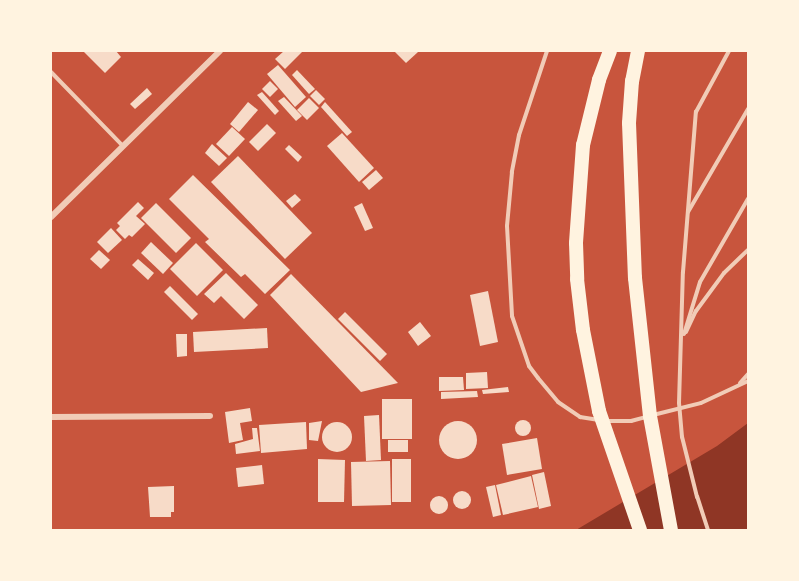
<!DOCTYPE html>
<style>
body{margin:0}
#map{position:relative;width:799px;height:581px;overflow:hidden;background:#c8553d;font-family:"Work Sans",sans-serif}
div>[style]{position:absolute}
[style*='--x']{left:calc(var(--x)*1px);top:calc(var(--y)*1px);width:calc(var(--w)*1px);rotate:calc(var(--a)*1deg)}
.water>*{inset:0;background:#8f3625}
.building>*{inset:0;background:#f7dbc8}
.round{border-radius:50%}
.service>*{height:4px;margin:-2px;padding:0 2px;transform-origin:2px;border-radius:2px;background:#f1ccb7}
.minor>*{height:6px;margin:-3px;padding:0 3px;transform-origin:3px;border-radius:3px;background:#f1ccb7}
.motorway>*{height:14px;margin:-7px;padding:0 7px;transform-origin:7px;border-radius:7px;background:#fff3e0}
span{translate:-50% -50%;white-space:nowrap;text-align:center;line-height:1.15;-webkit-text-stroke:6px #fff3e0;paint-order:stroke}
.frame{position:absolute;inset:0;border:52px solid #fff3e0;pointer-events:none}
</style>
<div id="map">
<div class="water">
<div style="clip-path:polygon(748px 423px,748px 530px,576px 530px,717px 446px)"></div>
</div>
<div class="building">
<div style="clip-path:polygon(83px 51px,116px 51px,121px 57px,105px 73px)"></div>
<div style="clip-path:polygon(284px 51px,303px 51px,285px 69px,275px 59px)"></div>
<div style="clip-path:polygon(394px 51px,417px 51px,418px 52px,406px 63px)"></div>
<div style="clip-path:polygon(278px 65px,306px 97px,295px 107px,267px 74px)"></div>
<div style="clip-path:polygon(297px 70px,315px 89px,309px 94px,292px 75px)"></div>
<div style="clip-path:polygon(270px 81px,278px 89px,270px 97px,262px 89px)"></div>
<div style="clip-path:polygon(147px 88px,152px 94px,135px 109px,130px 104px)"></div>
<div style="clip-path:polygon(316px 90px,325px 99px,319px 105px,310px 96px)"></div>
<div style="clip-path:polygon(262px 92px,279px 111px,275px 115px,257px 95px)"></div>
<div style="clip-path:polygon(284px 97px,302px 116px,296px 121px,278px 101px)"></div>
<div style="clip-path:polygon(309px 98px,319px 108px,307px 120px,297px 110px)"></div>
<div style="clip-path:polygon(248px 102px,258px 110px,239px 132px,230px 124px)"></div>
<div style="clip-path:polygon(325px 102px,352px 132px,347px 136px,321px 107px)"></div>
<div style="clip-path:polygon(267px 124px,276px 133px,258px 151px,249px 142px)"></div>
<div style="clip-path:polygon(232px 127px,245px 139px,229px 156px,216px 144px)"></div>
<div style="clip-path:polygon(342px 133px,374px 168px,359px 182px,327px 146px)"></div>
<div style="clip-path:polygon(212px 144px,227px 158px,219px 166px,205px 153px)"></div>
<div style="clip-path:polygon(289px 145px,302px 157px,298px 162px,285px 149px)"></div>
<div style="clip-path:polygon(238px 156px,312px 233px,285px 259px,211px 182px)"></div>
<div style="clip-path:polygon(376px 170px,383px 178px,369px 190px,362px 182px)"></div>
<div style="clip-path:polygon(193px 175px,290px 270px,265px 294px,245px 274px,241px 277px,205px 242px,209px 239px,169px 199px)"></div>
<div style="clip-path:polygon(295px 194px,301px 200px,292px 208px,286px 201px)"></div>
<div style="clip-path:polygon(138px 202px,144px 208px,136px 216px,145px 224px,132px 237px,129px 235px,125px 239px,116px 230px,120px 226px,117px 223px)"></div>
<div style="clip-path:polygon(156px 203px,191px 238px,176px 253px,141px 218px)"></div>
<div style="clip-path:polygon(362px 203px,373px 228px,365px 231px,354px 207px)"></div>
<div style="clip-path:polygon(111px 228px,122px 240px,108px 253px,97px 242px)"></div>
<div style="clip-path:polygon(151px 242px,173px 263px,163px 274px,141px 253px)"></div>
<div style="clip-path:polygon(196px 243px,223px 270px,197px 296px,170px 269px)"></div>
<div style="clip-path:polygon(99px 250px,110px 260px,101px 269px,90px 259px)"></div>
<div style="clip-path:polygon(138px 259px,154px 273px,148px 280px,132px 265px)"></div>
<div style="clip-path:polygon(226px 273px,258px 305px,244px 319px,221px 296px,214px 303px,204px 294px)"></div>
<div style="clip-path:polygon(291px 274px,398px 383px,361px 392px,270px 295px)"></div>
<div style="clip-path:polygon(170px 286px,198px 314px,192px 320px,164px 292px)"></div>
<div style="clip-path:polygon(488px 291px,498px 342px,480px 346px,470px 295px)"></div>
<div style="clip-path:polygon(345px 312px,387px 354px,380px 361px,338px 319px)"></div>
<div style="clip-path:polygon(420px 322px,431px 336px,418px 346px,408px 332px)"></div>
<div style="clip-path:polygon(267px 328px,268px 348px,194px 352px,193px 332px)"></div>
<div style="clip-path:polygon(176px 334px,187px 334px,187px 356px,177px 357px)"></div>
<div style="clip-path:polygon(487px 372px,488px 388px,466px 389px,466px 373px)"></div>
<div style="clip-path:polygon(439px 377px,463px 377px,464px 390px,439px 391px)"></div>
<div style="clip-path:polygon(508px 387px,509px 392px,483px 394px,482px 390px)"></div>
<div style="clip-path:polygon(477px 391px,478px 397px,441px 399px,441px 392px)"></div>
<div style="clip-path:polygon(382px 399px,412px 399px,412px 439px,382px 439px)"></div>
<div style="clip-path:polygon(250px 408px,252px 421px,240px 423px,243px 440px,229px 443px,225px 412px)"></div>
<div style="clip-path:polygon(379px 415px,381px 460px,366px 461px,364px 416px)"></div>
<div class="round" style="left:515px;top:420px;width:16px;height:16px"></div>
<div class="round" style="left:439px;top:421px;width:38px;height:38px"></div>
<div style="clip-path:polygon(322px 421px,318px 441px,309px 440px,309px 423px)"></div>
<div style="clip-path:polygon(306px 422px,307px 449px,261px 453px,259px 425px)"></div>
<div class="round" style="left:322px;top:422px;width:30px;height:30px"></div>
<div style="clip-path:polygon(252px 428px,257px 428px,260px 451px,236px 454px,235px 444px,253px 439px)"></div>
<div style="clip-path:polygon(537px 438px,542px 469px,507px 475px,502px 444px)"></div>
<div style="clip-path:polygon(388px 440px,408px 440px,408px 452px,388px 452px)"></div>
<div style="clip-path:polygon(318px 459px,345px 460px,344px 502px,318px 502px)"></div>
<div style="clip-path:polygon(392px 459px,411px 459px,411px 502px,392px 502px)"></div>
<div style="clip-path:polygon(390px 461px,391px 505px,352px 506px,351px 462px)"></div>
<div style="clip-path:polygon(262px 465px,264px 484px,238px 487px,236px 468px)"></div>
<div style="clip-path:polygon(544px 472px,551px 506px,539px 509px,532px 475px)"></div>
<div style="clip-path:polygon(531px 476px,538px 507px,503px 515px,496px 485px)"></div>
<div style="clip-path:polygon(495px 485px,501px 515px,493px 517px,486px 487px)"></div>
<div style="clip-path:polygon(174px 486px,174px 512px,171px 512px,171px 517px,150px 517px,148px 487px)"></div>
<div class="round" style="left:453px;top:491px;width:18px;height:18px"></div>
<div class="round" style="left:430px;top:496px;width:18px;height:18px"></div>
</div>
<div class="service">
<div style="--x:547;--y:51;--w:89;--a:108.4"></div>
<div style="--x:519;--y:135;--w:38;--a:101"></div>
<div style="--x:512;--y:172;--w:54;--a:95.3"></div>
<div style="--x:507;--y:226;--w:90;--a:86.8"></div>
<div style="--x:512;--y:316;--w:53;--a:71.2"></div>
<div style="--x:529;--y:366;--w:15;--a:53"></div>
<div style="--x:538;--y:378;--w:31;--a:50"></div>
<div style="--x:558;--y:402;--w:27;--a:34"></div>
<div style="--x:580;--y:417;--w:19;--a:9"></div>
<div style="--x:51;--y:72;--w:103;--a:45.8"></div>
<div style="--x:688;--y:212;--w:119;--a:-59.8"></div>
<div style="--x:686;--y:332;--w:23;--a:-65"></div>
<div style="--x:696;--y:311;--w:47;--a:-53.6"></div>
<div style="--x:724;--y:273;--w:33;--a:-44"></div>
<div style="--x:684;--y:334;--w:54;--a:-72.9"></div>
<div style="--x:700;--y:282;--w:96;--a:-60"></div>
<div style="--x:740;--y:383;--w:12;--a:-48"></div>
<div style="--x:653;--y:415;--w:49;--a:-14"></div>
<div style="--x:701;--y:403;--w:52;--a:-25.1"></div>
<div style="--x:606;--y:421;--w:25;--a:0"></div>
<div style="--x:631;--y:421;--w:16;--a:-15"></div>
<div style="--x:708;--y:530;--w:35;--a:-108"></div>
<div style="--x:697;--y:497;--w:62;--a:-104"></div>
<div style="--x:682;--y:437;--w:34;--a:-95"></div>
<div style="--x:679;--y:403;--w:131;--a:-88.3"></div>
<div style="--x:683;--y:272;--w:161;--a:-85.4"></div>
<div style="--x:696;--y:112;--w:69;--a:-61.6"></div>
</div>
<div class="minor">
<div style="--x:51;--y:217;--w:237;--a:-44.5"></div>
<div style="--x:51;--y:417;--w:159;--a:-0.4"></div>
</div>
<div class="motorway">
<div style="--x:610;--y:51;--w:31;--a:111"></div>
<div style="--x:599;--y:80;--w:67;--a:103.8"></div>
<div style="--x:583;--y:145;--w:98;--a:94.1"></div>
<div style="--x:576;--y:243;--w:36;--a:88"></div>
<div style="--x:577;--y:279;--w:51;--a:83.3"></div>
<div style="--x:583;--y:330;--w:83;--a:78.8"></div>
<div style="--x:599;--y:411;--w:126;--a:71"></div>
<div style="--x:638;--y:51;--w:31;--a:101"></div>
<div style="--x:632;--y:81;--w:42;--a:94.1"></div>
<div style="--x:629;--y:123;--w:155;--a:87.8"></div>
<div style="--x:635;--y:278;--w:139;--a:83.8"></div>
<div style="--x:650;--y:416;--w:116;--a:79.6"></div>
</div>
<div class="frame"></div>
</div>
